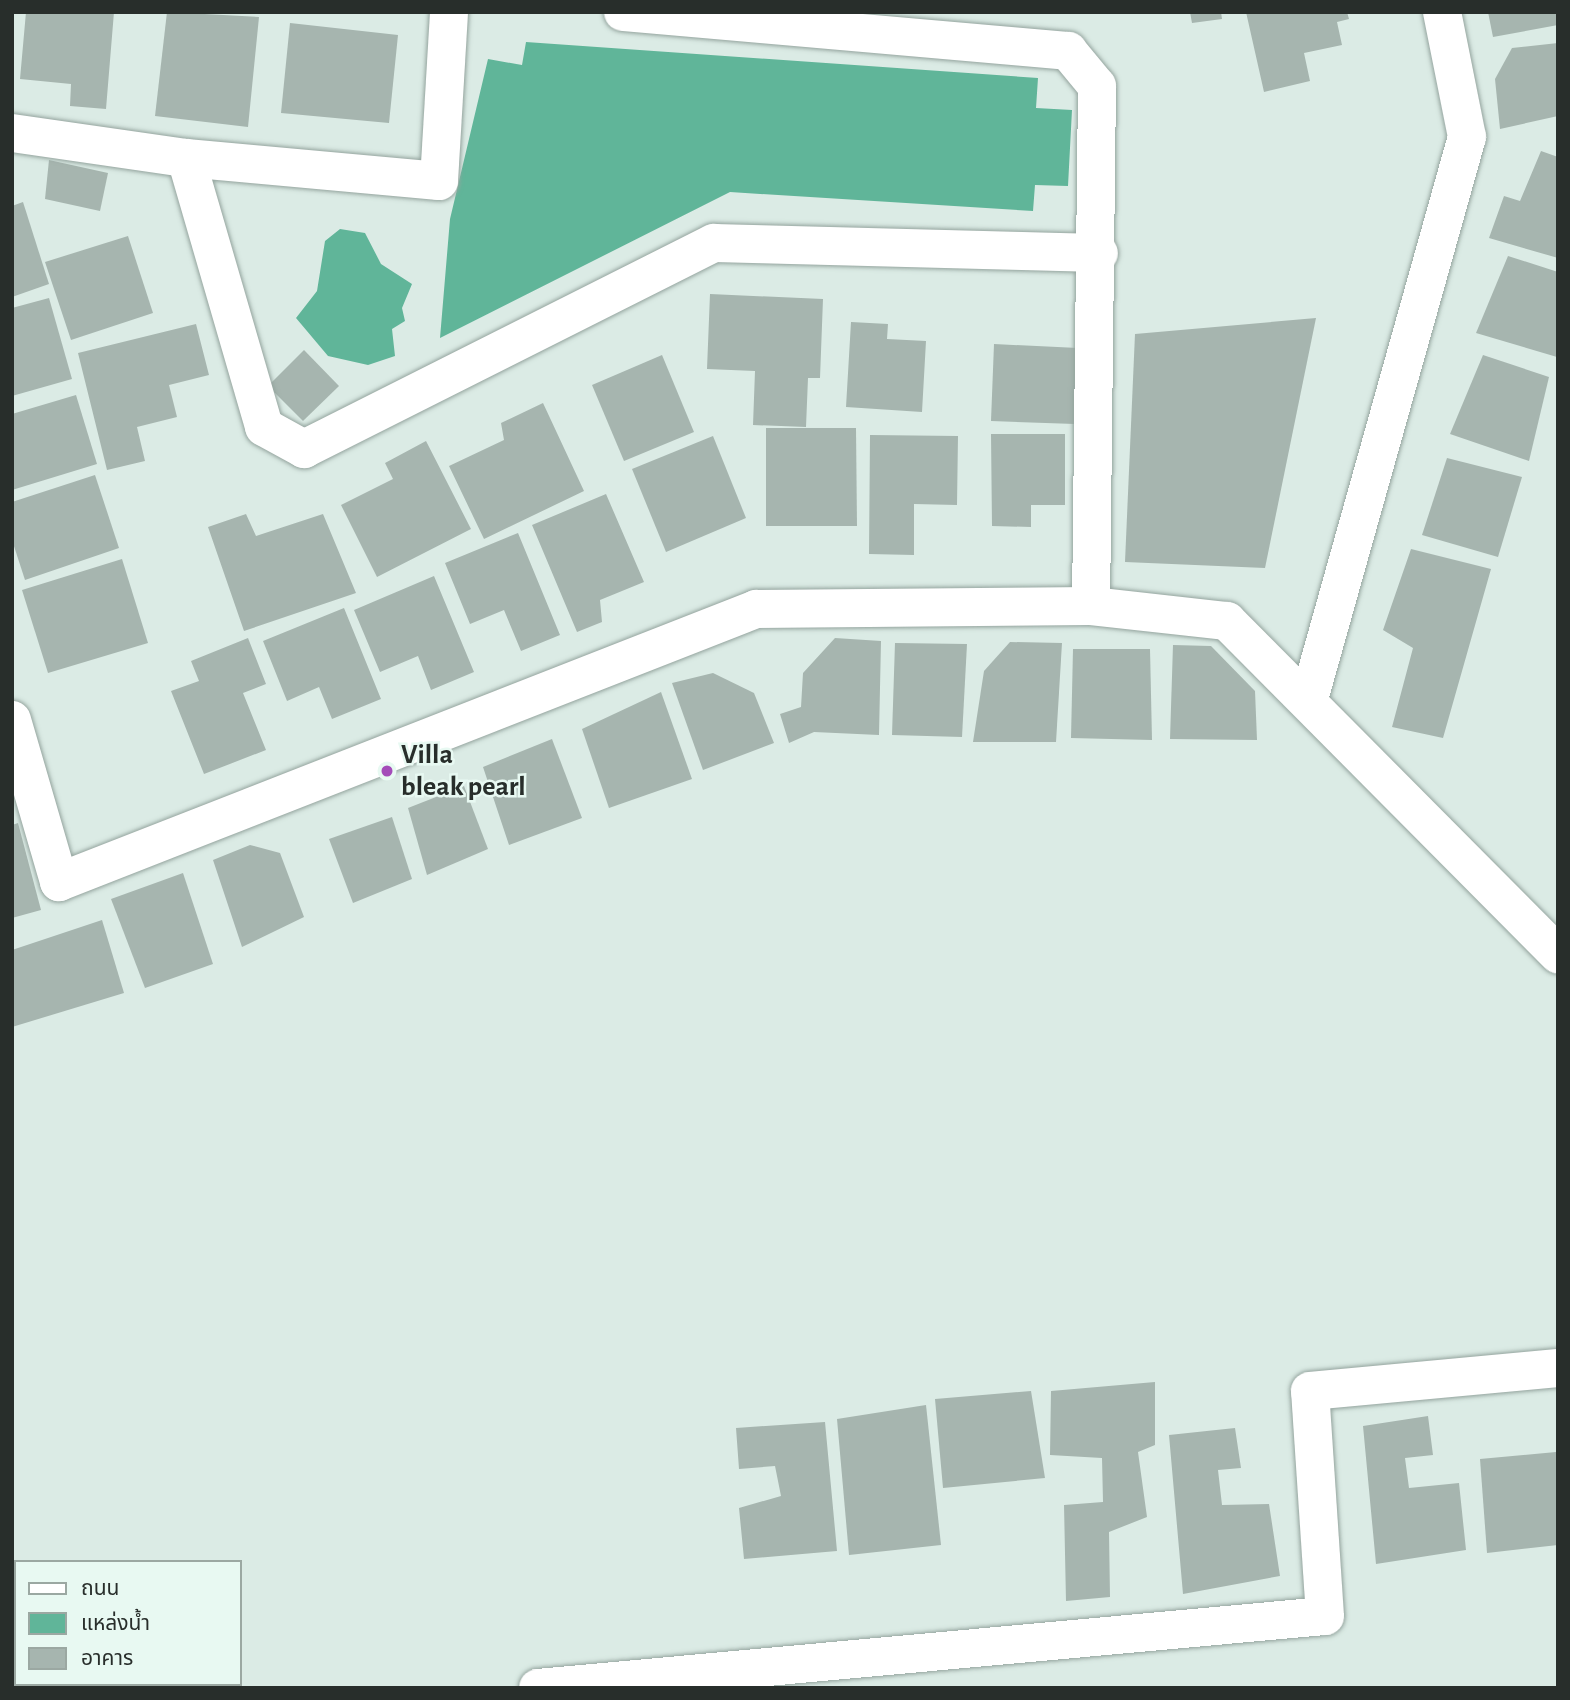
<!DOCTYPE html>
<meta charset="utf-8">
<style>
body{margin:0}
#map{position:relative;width:1570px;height:1700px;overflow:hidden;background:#dbebe5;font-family:"Alegreya Sans","Noto Sans Thai",sans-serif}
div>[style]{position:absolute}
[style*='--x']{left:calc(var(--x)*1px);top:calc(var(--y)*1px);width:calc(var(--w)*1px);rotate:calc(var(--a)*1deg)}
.water>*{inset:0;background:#60b599}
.building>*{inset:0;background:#a6b5af}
.roads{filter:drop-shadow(0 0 2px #94a49e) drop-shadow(0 0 2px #94a49e)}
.minor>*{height:38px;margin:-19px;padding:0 19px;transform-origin:19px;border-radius:19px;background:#fff}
.dots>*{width:19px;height:19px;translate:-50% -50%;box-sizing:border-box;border:4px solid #e8f9f2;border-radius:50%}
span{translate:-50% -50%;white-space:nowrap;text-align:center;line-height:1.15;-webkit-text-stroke:5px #e8f9f2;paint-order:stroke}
.poi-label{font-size:28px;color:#282e2b;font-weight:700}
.left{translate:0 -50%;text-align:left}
.frame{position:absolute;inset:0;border:14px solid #282e2b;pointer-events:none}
.legend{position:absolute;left:14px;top:1560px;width:228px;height:126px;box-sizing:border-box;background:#e8f9f2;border:2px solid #9ba8a2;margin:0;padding:9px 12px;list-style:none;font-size:21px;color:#282e2b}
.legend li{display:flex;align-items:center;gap:14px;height:35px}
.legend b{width:35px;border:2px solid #9ba8a2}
</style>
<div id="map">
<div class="water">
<div style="clip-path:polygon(526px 42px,1038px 78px,1036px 108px,1072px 110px,1068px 186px,1035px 185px,1033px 211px,730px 192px,440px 338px,450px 219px,488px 59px,522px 65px)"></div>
<div style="clip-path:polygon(340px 229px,365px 233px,381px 264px,412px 284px,402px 308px,405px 321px,392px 329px,395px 356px,368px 365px,328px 356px,296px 318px,317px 291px,325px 241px)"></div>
</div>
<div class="building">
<div style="clip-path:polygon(26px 12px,114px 12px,106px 109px,70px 106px,71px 84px,20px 79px)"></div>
<div style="clip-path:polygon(167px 12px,259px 17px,248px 127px,155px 116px)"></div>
<div style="clip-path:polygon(1190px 12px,1221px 12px,1222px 19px,1192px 23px)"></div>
<div style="clip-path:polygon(1246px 12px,1347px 12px,1349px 19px,1337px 22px,1342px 45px,1304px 53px,1310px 81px,1264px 92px)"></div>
<div style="clip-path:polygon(1488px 12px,1558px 12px,1558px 25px,1493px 37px)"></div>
<div style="clip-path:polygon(290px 23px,398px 35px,389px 123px,281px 113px)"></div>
<div style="clip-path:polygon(1558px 43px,1558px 116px,1500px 129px,1495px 79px,1512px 48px)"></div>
<div style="clip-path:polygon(1541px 151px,1558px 157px,1558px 258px,1489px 238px,1504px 196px,1520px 201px)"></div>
<div style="clip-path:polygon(49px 160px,108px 173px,100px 211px,45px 199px)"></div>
<div style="clip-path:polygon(23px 202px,49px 284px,12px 297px,12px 206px)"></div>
<div style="clip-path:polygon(128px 236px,153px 313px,71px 340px,45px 262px)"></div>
<div style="clip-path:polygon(1508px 256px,1558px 272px,1557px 357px,1476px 333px)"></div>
<div style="clip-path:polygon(710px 294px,823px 299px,820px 378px,808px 378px,806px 427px,753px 425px,755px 371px,707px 369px)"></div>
<div style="clip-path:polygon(49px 298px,72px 379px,12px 396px,12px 308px)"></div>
<div style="clip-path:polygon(1316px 318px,1265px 568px,1125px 562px,1135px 334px)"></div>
<div style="clip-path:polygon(851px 322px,888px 324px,887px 339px,926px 341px,922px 412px,846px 407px)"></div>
<div style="clip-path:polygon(196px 324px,209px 375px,169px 385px,177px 417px,137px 427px,145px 461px,107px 470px,78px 353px)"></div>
<div style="clip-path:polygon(994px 344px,1078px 348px,1075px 424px,991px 421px)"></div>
<div style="clip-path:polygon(304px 350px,339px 386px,303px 421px,268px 386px)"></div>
<div style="clip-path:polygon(662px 355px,694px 432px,624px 461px,592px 385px)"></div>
<div style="clip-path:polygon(1483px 355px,1549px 377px,1529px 461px,1450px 434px)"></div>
<div style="clip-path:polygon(76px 395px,97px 464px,12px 490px,12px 414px)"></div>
<div style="clip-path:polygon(543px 403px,584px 491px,484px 539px,449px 466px,504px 440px,501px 423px)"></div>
<div style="clip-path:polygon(766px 428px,856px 428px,857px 526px,766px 526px)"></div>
<div style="clip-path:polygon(991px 434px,1065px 434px,1065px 505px,1031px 505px,1031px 527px,992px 526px)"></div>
<div style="clip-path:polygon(870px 435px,958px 436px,957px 505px,914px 504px,914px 555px,869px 554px)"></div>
<div style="clip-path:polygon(713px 436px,746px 518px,666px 552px,632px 469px)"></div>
<div style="clip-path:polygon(426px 441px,471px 529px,377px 577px,341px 505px,393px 479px,385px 463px)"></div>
<div style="clip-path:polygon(1447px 458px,1522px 477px,1498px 557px,1422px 535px)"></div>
<div style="clip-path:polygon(95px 475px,119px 548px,25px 580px,12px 540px,12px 502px)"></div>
<div style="clip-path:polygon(606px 494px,644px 582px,600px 600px,602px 622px,577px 632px,532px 525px)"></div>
<div style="clip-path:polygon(246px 514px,256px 536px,323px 514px,356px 593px,244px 631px,208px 527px)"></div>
<div style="clip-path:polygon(518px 533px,560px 635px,521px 651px,504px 610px,470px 624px,445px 563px)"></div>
<div style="clip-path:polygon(1411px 549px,1491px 569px,1443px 738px,1392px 727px,1413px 648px,1383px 630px)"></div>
<div style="clip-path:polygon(122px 559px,148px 643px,48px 673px,22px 590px)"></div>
<div style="clip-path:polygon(434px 576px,474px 672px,431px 690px,418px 656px,380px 672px,354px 610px)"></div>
<div style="clip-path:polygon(344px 608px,381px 699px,332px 719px,319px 687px,287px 701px,263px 641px)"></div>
<div style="clip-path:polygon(248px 638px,266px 684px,243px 693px,266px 750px,204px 774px,171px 691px,199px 681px,191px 661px)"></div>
<div style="clip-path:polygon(835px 638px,881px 641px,879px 735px,814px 732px,789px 743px,780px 714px,801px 707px,803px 673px)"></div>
<div style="clip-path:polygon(1010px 642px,1062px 643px,1056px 742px,973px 742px,984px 671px)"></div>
<div style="clip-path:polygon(895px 643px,967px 644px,962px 737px,892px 735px)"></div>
<div style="clip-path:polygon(1173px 645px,1211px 646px,1255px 691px,1257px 740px,1170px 739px)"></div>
<div style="clip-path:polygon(1073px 649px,1150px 649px,1152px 740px,1071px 738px)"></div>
<div style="clip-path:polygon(713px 673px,754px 693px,774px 743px,703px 770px,672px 683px)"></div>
<div style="clip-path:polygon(661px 692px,692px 779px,609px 808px,582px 729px)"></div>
<div style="clip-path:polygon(552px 739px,582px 818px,509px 845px,483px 767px)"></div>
<div style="clip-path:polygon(464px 786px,488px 849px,427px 875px,408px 808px)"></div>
<div style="clip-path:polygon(392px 817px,412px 879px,353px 903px,329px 839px)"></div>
<div style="clip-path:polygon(18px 823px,41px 910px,12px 918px,12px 825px)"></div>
<div style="clip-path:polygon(250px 845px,280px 853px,304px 917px,242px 947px,213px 860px)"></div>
<div style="clip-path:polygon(183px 873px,213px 964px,145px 988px,111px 899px)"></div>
<div style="clip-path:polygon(102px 920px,124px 993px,12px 1027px,12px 950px)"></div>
<div style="clip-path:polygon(1155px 1382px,1155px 1445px,1138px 1452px,1147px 1517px,1109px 1532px,1110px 1597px,1066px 1601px,1064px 1505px,1103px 1502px,1102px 1458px,1050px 1455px,1051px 1391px)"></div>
<div style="clip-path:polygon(1031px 1391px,1045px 1478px,943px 1488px,935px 1399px)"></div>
<div style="clip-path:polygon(926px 1405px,941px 1545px,849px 1555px,837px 1419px)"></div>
<div style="clip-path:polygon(1428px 1416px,1433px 1455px,1405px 1458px,1409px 1488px,1459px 1483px,1466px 1550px,1376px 1564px,1363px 1426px)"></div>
<div style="clip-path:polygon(825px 1422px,837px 1551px,744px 1559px,739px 1508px,781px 1496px,775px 1466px,739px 1469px,736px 1428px)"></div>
<div style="clip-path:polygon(1235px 1428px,1241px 1468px,1218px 1470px,1222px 1505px,1269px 1504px,1280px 1576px,1183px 1594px,1169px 1435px)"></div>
<div style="clip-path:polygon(1556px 1452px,1558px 1545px,1487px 1553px,1480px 1459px)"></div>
</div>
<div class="roads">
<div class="minor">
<div style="--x:623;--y:12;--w:447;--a:5"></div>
<div style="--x:1068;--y:51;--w:45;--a:50.4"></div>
<div style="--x:1097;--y:86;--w:520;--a:90.66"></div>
<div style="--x:12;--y:133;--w:176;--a:8.2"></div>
<div style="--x:186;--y:158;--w:254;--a:5.2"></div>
<div style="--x:439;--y:181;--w:169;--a:-86.6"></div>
<div style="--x:186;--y:158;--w:280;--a:73.8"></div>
<div style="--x:264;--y:427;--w:46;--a:28.8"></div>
<div style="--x:304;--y:449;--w:459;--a:-26.7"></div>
<div style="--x:714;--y:243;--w:385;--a:1.5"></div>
<div style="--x:1309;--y:699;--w:584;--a:-74.3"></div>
<div style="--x:1467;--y:137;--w:127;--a:-101.3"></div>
<div style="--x:12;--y:720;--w:169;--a:73.8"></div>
<div style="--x:59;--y:882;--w:749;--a:-21.39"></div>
<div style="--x:756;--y:609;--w:335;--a:-0.5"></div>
<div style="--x:1091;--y:606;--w:137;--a:6.3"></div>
<div style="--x:1227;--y:621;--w:470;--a:45.2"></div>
<div style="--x:538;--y:1688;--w:790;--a:-5.23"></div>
<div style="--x:1325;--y:1616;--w:225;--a:-93.8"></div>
<div style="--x:1310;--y:1391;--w:249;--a:-5.3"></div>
</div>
</div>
<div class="dots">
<div style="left:387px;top:771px;background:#a44cb9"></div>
</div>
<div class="poi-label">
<span class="left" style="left:401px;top:771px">Villa<br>bleak pearl</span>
</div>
<div class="frame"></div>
<ul class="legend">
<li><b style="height:9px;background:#fff"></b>ถนน</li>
<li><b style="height:19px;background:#60b599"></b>แหล่งน้ำ</li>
<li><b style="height:19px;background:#a6b5af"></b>อาคาร</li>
</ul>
</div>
